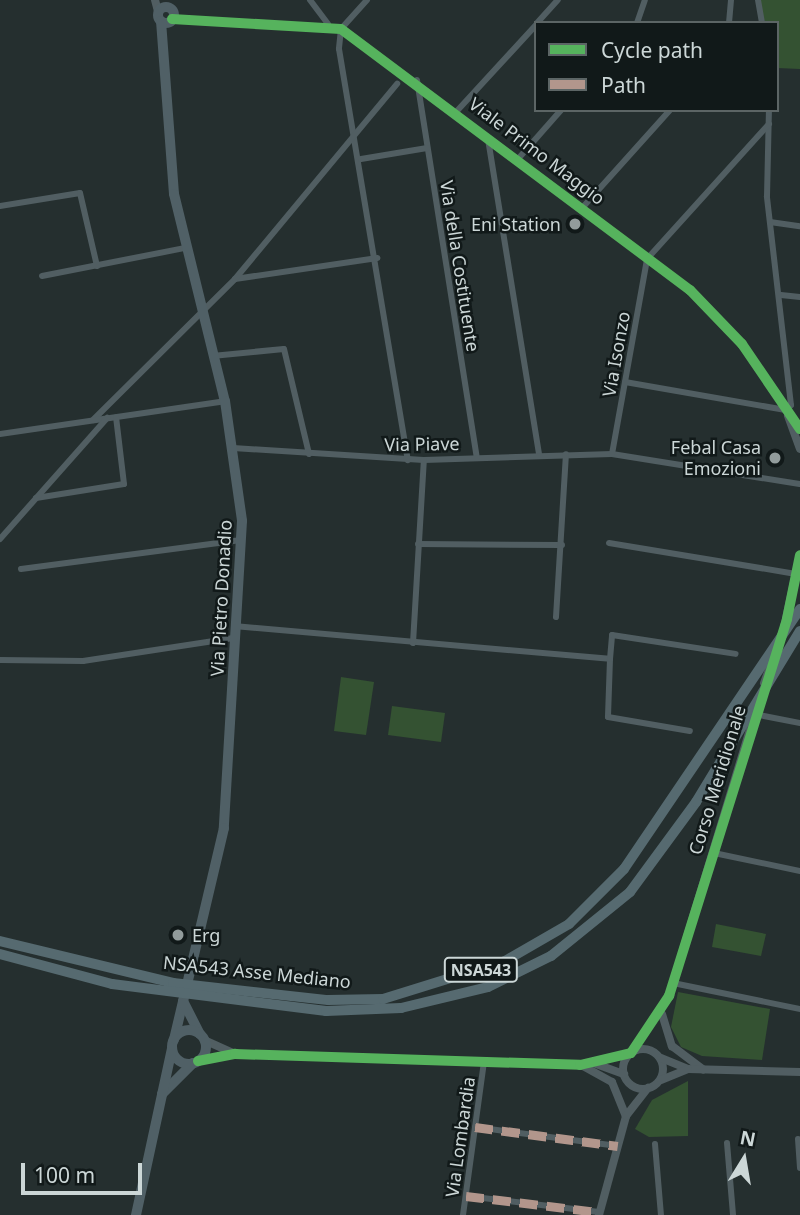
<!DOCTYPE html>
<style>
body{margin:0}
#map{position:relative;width:800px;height:1215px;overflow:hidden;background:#252f2f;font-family:"Noto Sans",sans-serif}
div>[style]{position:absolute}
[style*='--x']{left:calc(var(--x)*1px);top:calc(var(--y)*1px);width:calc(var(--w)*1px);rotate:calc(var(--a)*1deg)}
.green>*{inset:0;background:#345232}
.minor>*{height:6px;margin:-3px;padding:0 3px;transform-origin:3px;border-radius:3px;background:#515e62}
.tertiary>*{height:8px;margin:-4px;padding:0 4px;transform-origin:4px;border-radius:4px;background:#515e62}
.tertiary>.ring{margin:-4px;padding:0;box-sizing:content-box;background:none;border:8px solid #515e62;border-radius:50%}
.secondary>*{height:10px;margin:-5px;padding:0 5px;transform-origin:5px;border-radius:5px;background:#506066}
.secondary>.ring{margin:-5px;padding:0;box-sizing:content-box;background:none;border:10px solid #506066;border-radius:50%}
.trunk-bridge>*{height:10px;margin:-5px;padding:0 5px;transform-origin:5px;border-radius:5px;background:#566a70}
.quiet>*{height:9px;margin-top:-4.5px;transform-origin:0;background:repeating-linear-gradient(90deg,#b2968c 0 18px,transparent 0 27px)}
.cycleway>*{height:10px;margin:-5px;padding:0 5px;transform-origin:5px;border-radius:5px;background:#56b35d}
.dots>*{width:19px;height:19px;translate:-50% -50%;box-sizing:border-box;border:4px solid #111919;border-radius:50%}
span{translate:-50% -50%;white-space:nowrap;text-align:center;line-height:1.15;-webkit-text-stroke:5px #111919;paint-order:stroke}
.shield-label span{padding:2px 5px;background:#111919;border:2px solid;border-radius:5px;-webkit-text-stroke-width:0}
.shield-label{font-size:16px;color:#ccd7d7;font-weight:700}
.street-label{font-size:18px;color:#ccd7d7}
.poi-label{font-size:18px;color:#ccd7d7}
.right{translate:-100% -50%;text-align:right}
.left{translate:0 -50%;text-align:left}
.legend{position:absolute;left:534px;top:21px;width:245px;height:91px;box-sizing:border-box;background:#111919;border:2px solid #5c6565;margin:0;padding:9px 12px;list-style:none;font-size:21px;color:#ccd7d7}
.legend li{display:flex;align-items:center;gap:14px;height:35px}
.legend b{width:35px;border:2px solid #5c6565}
.north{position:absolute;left:709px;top:1124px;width:70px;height:70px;-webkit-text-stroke:5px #111919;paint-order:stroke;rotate:11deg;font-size:19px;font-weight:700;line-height:28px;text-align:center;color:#ccd7d7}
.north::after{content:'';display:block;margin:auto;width:24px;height:32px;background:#ccd7d7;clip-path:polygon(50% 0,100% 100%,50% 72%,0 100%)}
.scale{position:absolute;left:21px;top:1163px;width:121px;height:32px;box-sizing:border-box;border:4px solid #ccd7d7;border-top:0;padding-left:9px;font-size:21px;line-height:24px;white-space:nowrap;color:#ccd7d7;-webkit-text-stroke:5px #111919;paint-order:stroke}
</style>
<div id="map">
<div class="green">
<div style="clip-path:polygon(758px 0,800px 0,800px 69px,777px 68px,777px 23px,765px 23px)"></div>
<div style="clip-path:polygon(341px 677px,374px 682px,366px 735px,334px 731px)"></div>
<div style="clip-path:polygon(392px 706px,445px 713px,441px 742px,388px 735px)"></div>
<div style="clip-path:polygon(716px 924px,766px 934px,761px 956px,712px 947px)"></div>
<div style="clip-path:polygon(678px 992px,770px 1009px,762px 1060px,702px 1056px,681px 1047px,671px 1027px)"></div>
<div style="clip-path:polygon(688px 1081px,688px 1136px,649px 1137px,635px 1129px,652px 1100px)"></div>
</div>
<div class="minor">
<div style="--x:310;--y:0;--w:30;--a:53"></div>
<div style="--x:367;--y:0;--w:39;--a:132"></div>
<div style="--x:341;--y:29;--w:20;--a:96"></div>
<div style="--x:339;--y:49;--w:417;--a:80.5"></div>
<div style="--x:758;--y:0;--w:23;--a:80"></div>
<div style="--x:537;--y:23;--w:31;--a:-48"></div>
<div style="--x:637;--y:23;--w:24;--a:-71"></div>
<div style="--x:729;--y:23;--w:23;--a:-85"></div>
<div style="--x:417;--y:80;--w:382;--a:81"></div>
<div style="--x:456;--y:112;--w:118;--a:-47.4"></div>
<div style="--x:488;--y:139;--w:320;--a:80.8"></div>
<div style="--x:361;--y:159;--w:67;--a:-9.5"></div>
<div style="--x:518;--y:159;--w:65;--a:-48.7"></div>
<div style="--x:0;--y:206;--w:81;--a:-9.2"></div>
<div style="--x:80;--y:193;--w:75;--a:76.9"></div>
<div style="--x:583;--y:207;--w:130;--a:-48.1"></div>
<div style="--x:770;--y:222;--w:30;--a:8"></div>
<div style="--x:42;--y:276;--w:146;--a:-11.1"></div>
<div style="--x:235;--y:279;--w:144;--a:-8.4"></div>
<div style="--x:781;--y:295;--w:19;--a:6"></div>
<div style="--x:212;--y:356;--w:72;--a:-5.6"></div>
<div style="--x:284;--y:349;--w:108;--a:76.6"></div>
<div style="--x:625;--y:382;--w:163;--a:9.9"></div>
<div style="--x:786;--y:410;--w:7;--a:-45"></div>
<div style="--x:791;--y:405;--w:210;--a:-96.6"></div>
<div style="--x:767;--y:196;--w:86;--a:-88.7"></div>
<div style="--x:93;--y:420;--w:200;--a:-44.8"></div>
<div style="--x:235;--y:279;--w:254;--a:-50.3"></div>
<div style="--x:0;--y:434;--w:227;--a:-8.3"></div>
<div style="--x:233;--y:448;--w:191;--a:3.6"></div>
<div style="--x:424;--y:460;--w:188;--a:-1.8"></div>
<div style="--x:612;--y:454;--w:190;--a:9.1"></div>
<div style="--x:612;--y:454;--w:198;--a:-79.8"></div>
<div style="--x:647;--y:259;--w:182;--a:-47.9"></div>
<div style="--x:36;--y:498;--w:89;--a:-9"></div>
<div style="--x:124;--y:484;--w:67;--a:-96.8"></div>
<div style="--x:0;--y:539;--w:162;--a:-48.5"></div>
<div style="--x:609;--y:543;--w:191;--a:9.4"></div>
<div style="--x:418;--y:544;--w:144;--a:0.4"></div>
<div style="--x:21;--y:569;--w:222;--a:-7.5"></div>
<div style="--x:556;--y:617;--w:163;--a:-86.5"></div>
<div style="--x:234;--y:626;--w:377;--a:5"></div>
<div style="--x:610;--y:659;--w:58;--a:92"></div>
<div style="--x:608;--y:717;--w:83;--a:9.7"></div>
<div style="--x:413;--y:643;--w:183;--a:-86.6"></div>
<div style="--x:610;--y:659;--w:24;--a:-85"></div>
<div style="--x:612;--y:635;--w:125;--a:8.7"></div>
<div style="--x:0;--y:660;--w:83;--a:0.7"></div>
<div style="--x:83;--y:661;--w:152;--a:-8.7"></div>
<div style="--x:754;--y:714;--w:47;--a:11.1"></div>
<div style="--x:714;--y:853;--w:88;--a:11.8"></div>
<div style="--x:673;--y:983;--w:130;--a:11.6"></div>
<div style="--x:475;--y:1127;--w:144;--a:7.6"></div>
<div style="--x:798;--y:1139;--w:29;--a:86"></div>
<div style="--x:727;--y:1143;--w:72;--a:85.2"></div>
<div style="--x:655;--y:1144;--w:71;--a:85.2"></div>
<div style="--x:466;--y:1196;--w:134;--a:6.9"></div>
<div style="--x:463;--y:1215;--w:154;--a:-82.2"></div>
</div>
<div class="tertiary">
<div style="--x:155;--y:0;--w:11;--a:75"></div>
<div style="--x:172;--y:19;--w:169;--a:3.4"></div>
<div style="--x:341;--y:29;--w:436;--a:36.8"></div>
<div style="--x:690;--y:290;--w:75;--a:46.1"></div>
<div style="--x:742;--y:344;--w:103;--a:55.7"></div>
<div style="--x:788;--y:416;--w:35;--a:70"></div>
<div style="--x:784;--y:627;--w:74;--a:-77.5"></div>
<div style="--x:764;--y:683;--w:33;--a:-70"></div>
<div style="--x:662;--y:1014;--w:34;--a:73"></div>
<div style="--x:672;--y:1046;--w:39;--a:37"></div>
<div style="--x:204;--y:1040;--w:34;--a:24"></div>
<div class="ring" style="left:623px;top:1049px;width:32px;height:32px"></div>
<div style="--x:661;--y:1058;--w:29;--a:22"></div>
<div style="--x:688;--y:1069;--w:112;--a:1.5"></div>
<div style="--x:198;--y:1061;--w:38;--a:-11"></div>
<div style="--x:235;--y:1054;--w:345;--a:1.8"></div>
<div style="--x:580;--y:1065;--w:52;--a:-13.2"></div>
<div style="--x:631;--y:1053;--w:69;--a:-56.3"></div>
<div style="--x:669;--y:996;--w:300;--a:-73.1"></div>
<div style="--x:596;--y:1064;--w:30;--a:20"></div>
<div style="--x:583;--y:1066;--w:33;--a:29"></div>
<div style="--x:612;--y:1082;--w:37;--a:68"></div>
<div style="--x:661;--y:1080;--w:29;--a:-22"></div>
<div style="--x:599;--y:1215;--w:103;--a:-74.7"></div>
<div style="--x:626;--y:1116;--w:36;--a:-52"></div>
</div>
<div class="secondary">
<div class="ring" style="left:158px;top:7px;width:6px;height:6px"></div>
<div style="--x:161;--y:21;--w:173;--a:85.7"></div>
<div style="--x:174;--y:194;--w:213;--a:76.2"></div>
<div style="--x:225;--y:401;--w:121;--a:81.9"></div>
<div style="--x:242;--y:521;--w:308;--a:93.4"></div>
<div style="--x:224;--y:828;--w:218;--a:103.3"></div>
<div style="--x:183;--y:1001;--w:37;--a:63"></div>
<div class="ring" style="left:172px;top:1030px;width:24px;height:24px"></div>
<div style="--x:162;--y:1094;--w:44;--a:-45"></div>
<div style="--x:136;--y:1215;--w:171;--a:-77.8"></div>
</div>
<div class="trunk-bridge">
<div style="--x:0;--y:941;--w:178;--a:13.6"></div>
<div style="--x:173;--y:983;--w:156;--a:6.3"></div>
<div style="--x:328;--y:1000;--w:55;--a:-1"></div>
<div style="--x:383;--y:999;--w:128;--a:-17.3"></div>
<div style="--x:505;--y:961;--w:74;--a:-30"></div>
<div style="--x:569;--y:924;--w:78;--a:-45"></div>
<div style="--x:624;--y:869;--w:314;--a:-55.9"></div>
<div style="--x:0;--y:954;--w:116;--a:15"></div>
<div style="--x:112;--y:984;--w:216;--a:7.2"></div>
<div style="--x:326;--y:1011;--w:75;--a:-2.3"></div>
<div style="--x:401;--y:1008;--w:89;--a:-13.6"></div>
<div style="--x:488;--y:987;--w:70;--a:-26.2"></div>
<div style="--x:551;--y:956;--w:102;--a:-39"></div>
<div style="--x:630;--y:892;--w:112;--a:-53.7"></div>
<div style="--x:696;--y:802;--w:200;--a:-58.7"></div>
</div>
<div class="quiet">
<div style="--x:475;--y:1127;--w:144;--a:7.6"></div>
<div style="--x:466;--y:1196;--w:134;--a:6.9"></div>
</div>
<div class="cycleway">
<div style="--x:172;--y:19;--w:169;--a:3.4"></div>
<div style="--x:341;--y:29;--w:436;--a:36.8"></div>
<div style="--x:690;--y:290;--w:75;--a:46.1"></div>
<div style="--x:742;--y:344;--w:103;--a:55.7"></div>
<div style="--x:198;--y:1061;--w:38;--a:-11"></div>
<div style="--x:235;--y:1054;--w:345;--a:1.8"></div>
<div style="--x:580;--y:1065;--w:52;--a:-13.2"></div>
<div style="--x:631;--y:1053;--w:69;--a:-56.3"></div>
<div style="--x:669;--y:996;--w:395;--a:-72.6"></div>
<div style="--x:787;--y:619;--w:65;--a:-78.5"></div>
</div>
<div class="dots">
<div style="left:575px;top:224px;background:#929c9c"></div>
<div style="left:775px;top:458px;background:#929c9c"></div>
<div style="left:178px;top:935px;background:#929c9c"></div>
</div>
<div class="shield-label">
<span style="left:481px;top:970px">NSA543</span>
</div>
<div class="street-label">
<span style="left:537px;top:151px;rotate:37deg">Viale Primo Maggio</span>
<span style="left:460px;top:266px;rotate:81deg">Via della Costituente</span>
<span style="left:616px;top:354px;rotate:-80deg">Via Isonzo</span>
<span style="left:422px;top:444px;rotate:-1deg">Via Piave</span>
<span style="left:221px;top:598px;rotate:-87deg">Via Pietro Donadio</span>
<span style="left:717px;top:780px;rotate:-73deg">Corso Meridionale</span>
<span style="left:257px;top:972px;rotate:6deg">NSA543 Asse Mediano</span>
<span style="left:460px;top:1137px;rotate:-82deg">Via Lombardia</span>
</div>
<div class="poi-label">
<span class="right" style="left:561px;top:224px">Eni Station</span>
<span class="right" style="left:761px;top:458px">Febal Casa<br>Emozioni</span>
<span class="left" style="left:192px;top:935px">Erg</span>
</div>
<ul class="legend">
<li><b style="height:9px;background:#56b35d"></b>Cycle path</li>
<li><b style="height:9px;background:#b2968c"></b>Path</li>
</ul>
<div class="north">N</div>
<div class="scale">100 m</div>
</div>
